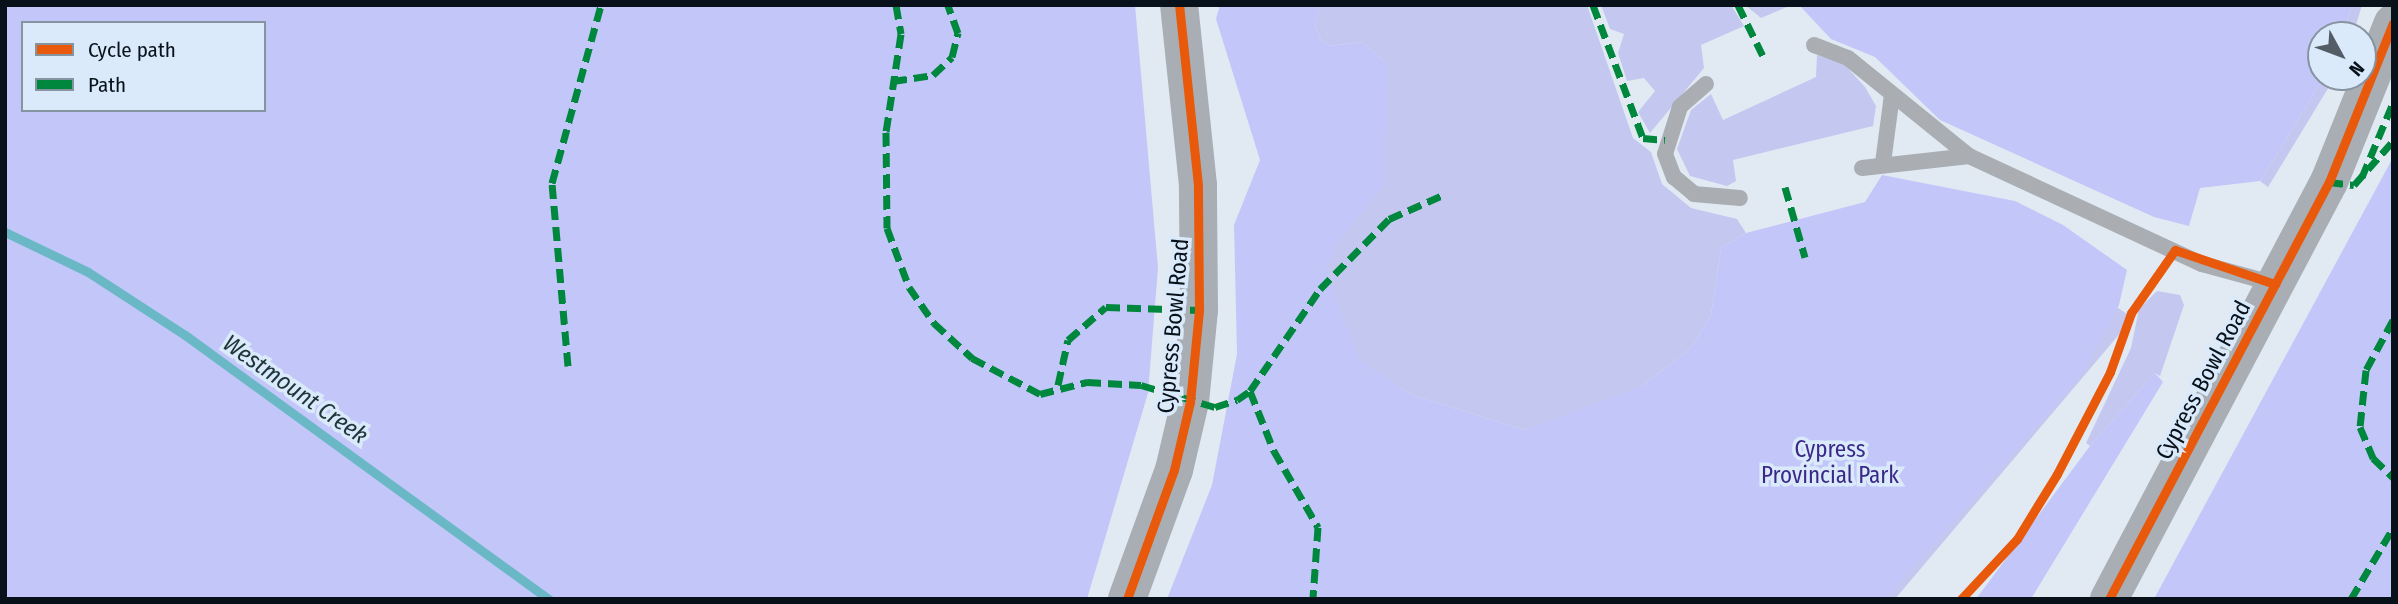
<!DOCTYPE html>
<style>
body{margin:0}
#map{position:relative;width:2398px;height:604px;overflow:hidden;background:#e1eaf3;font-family:"Fira Sans Condensed",sans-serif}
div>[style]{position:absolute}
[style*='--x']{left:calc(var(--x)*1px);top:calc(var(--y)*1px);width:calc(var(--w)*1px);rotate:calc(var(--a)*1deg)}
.green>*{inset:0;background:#c4c8f0}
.forest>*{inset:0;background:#c3c6f9}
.stream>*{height:9px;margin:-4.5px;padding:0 4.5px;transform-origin:4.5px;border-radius:4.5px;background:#6ab8c6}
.lane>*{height:16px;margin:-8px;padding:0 8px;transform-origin:8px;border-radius:8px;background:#aaaeb3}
.secondary>*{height:38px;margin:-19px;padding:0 19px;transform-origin:19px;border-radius:19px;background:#a8aeb4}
.quiet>*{height:7px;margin-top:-3.5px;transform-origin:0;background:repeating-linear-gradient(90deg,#00873e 0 14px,transparent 0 21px)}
.cycleway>*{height:9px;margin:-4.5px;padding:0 4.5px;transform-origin:4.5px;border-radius:4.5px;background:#e8590c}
span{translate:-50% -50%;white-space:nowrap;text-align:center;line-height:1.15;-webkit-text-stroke:7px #daeafa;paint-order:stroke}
.street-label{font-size:23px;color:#08111a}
.park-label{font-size:23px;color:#3b298a}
.water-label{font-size:24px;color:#1d3439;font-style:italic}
.frame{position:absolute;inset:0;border:7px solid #08111a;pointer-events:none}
.legend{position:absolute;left:21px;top:21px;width:245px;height:91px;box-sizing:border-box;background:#daeafa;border:2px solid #8693a0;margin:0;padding:9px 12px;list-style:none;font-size:21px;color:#08111a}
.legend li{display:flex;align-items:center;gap:14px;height:35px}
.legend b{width:35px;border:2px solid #8693a0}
.north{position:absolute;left:2307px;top:21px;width:70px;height:70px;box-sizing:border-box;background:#daeafa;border:2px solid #8693a0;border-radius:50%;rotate:131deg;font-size:19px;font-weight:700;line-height:28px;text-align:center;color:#08111a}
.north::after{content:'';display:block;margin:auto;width:24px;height:32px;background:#545d66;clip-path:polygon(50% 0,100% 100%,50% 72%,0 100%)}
</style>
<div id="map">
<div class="green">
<div style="clip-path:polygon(1320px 5px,1587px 5px,1633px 138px,1651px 152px,1662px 184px,1691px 208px,1737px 219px,1746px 233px,1721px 248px,1711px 315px,1692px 347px,1642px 386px,1592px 407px,1525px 430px,1412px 395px,1386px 378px,1516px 496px,1975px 212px,2133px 318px,1895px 599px,1189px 599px,1388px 65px,1362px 42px,1329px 46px,1321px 40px,1315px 26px)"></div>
<div style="clip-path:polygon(1601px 5px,1731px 5px,1744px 26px,1701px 45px,1704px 68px,1650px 133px,1638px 112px,1655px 91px,1644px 78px,1627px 81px,1618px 53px,1624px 34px,1610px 29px)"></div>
<div style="clip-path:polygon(1745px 5px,1792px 5px,1761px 18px)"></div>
<div style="clip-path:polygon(2352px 5px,2362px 5px,2353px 35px,2342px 35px)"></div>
<div style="clip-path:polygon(1817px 55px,1844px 64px,1865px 87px,1876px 106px,1873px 126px,1733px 160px,1736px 181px,1727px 186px,1690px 176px,1677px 149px,1691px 110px,1711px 94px,1723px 120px,1816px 77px)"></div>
<div style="clip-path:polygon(2324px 77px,2335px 77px,2268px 187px,2260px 181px)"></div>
<div style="clip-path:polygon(2157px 291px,2180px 295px,2184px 305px,2160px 376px,2155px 373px,2090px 446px,2086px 443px,2131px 348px,2139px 309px)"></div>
</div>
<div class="forest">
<div style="clip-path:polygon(evenodd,5px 5px,1135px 5px,1158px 268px,1148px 393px,1087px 599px,5px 599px,5px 5px,23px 23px,264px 23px,264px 110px,23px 110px,23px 23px)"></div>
<div style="clip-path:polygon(1220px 5px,1320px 5px,1315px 26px,1321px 40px,1329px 46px,1362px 42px,1388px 65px,1384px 185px,1334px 247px,1326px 271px,1358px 359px,1412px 395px,1525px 430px,1642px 386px,1692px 347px,1711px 315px,1721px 248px,1746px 233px,1865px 202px,1882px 175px,2015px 201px,2063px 225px,2127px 270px,2119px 305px,2081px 375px,1885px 599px,1167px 599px,1212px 485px,1237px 354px,1234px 225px,1260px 160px,1216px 19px)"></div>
<div style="clip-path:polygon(1799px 5px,2352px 5px,2342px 35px,2321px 35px,2324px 77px,2260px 181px,2200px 188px,2189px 226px,2154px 217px,1940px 120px,1875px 57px,1831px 39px)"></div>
<div style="clip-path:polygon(2393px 158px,2393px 599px,2154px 599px,2390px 163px)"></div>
<div style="clip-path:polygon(2155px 373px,2163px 382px,2031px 599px,1976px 599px,2090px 446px)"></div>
</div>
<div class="stream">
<div style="--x:5;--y:232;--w:92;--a:25.7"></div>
<div style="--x:88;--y:272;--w:116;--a:33"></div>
<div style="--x:185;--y:335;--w:450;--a:36"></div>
</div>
<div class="lane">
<div style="--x:1814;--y:45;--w:36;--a:21"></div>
<div style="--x:1848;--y:58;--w:156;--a:39"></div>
<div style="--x:1969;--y:156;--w:257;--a:24.9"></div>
<div style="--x:2202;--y:264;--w:76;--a:15.3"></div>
<div style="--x:1706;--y:84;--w:35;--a:139"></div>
<div style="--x:1680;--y:107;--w:49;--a:107.7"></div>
<div style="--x:1665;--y:154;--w:25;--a:69"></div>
<div style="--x:1674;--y:177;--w:26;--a:40"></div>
<div style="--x:1694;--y:194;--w:46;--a:5"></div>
<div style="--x:1883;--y:163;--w:69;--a:-82.5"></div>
<div style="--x:1862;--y:168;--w:108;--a:-6.4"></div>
</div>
<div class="secondary">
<div style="--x:1127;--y:599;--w:137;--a:-70"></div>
<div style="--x:1174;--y:470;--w:70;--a:-76.8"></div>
<div style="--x:1190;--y:402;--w:92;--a:-84.4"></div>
<div style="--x:1199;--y:310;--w:125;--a:-90.5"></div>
<div style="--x:1198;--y:185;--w:181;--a:-96"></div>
<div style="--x:2109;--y:599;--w:471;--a:-62.2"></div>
<div style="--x:2329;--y:182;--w:171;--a:-68.1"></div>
</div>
<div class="quiet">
<div style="--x:896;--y:5;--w:29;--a:80"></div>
<div style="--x:901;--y:34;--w:99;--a:98.7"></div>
<div style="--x:886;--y:132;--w:96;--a:89.4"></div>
<div style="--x:887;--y:228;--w:63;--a:69.6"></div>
<div style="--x:909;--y:287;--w:44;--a:55.2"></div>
<div style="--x:934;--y:323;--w:52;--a:42.6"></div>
<div style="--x:972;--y:358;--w:77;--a:27.9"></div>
<div style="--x:1040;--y:394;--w:49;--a:-14.3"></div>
<div style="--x:1087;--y:382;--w:54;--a:3.2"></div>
<div style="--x:1141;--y:385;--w:77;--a:16.6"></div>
<div style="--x:1215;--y:407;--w:23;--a:-18"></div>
<div style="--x:1237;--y:400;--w:16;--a:-35"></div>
<div style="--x:1250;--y:391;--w:124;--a:-55.5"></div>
<div style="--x:1320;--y:289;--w:98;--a:-45.4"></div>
<div style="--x:1389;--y:219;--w:59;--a:-24"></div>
<div style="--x:1593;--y:5;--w:142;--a:69.4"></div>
<div style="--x:1643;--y:138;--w:22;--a:5"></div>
<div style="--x:1738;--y:5;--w:61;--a:63.9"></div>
<div style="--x:893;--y:81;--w:40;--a:-8.5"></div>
<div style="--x:933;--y:75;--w:26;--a:-43"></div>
<div style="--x:952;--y:57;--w:25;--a:-76"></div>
<div style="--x:958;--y:33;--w:30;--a:-110"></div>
<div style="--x:2362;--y:177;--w:80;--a:-67.3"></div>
<div style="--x:2329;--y:182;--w:25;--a:7"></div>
<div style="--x:2354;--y:185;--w:59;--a:-48.4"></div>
<div style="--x:1785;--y:187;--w:73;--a:74.1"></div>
<div style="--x:2393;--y:320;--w:57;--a:118.4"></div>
<div style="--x:2366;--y:370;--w:57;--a:96"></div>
<div style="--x:2360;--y:427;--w:34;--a:67"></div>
<div style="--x:2373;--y:458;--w:28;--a:44"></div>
<div style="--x:568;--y:366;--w:184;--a:-95"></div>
<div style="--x:552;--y:183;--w:185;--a:-74.6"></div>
<div style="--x:1058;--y:385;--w:46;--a:-77.5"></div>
<div style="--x:1068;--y:340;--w:50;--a:-41"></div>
<div style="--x:1106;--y:307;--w:93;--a:1.8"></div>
<div style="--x:1250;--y:391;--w:65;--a:68.2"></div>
<div style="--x:1274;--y:451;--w:88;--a:59.9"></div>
<div style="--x:1318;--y:527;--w:72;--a:94"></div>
<div style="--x:2351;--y:599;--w:82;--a:-59.4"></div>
</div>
<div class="cycleway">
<div style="--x:1127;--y:599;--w:137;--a:-70"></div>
<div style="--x:1174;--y:470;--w:70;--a:-76.8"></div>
<div style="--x:1190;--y:402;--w:92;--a:-84.4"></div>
<div style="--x:1199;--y:310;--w:125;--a:-90.5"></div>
<div style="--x:1198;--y:185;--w:181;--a:-96"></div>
<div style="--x:1961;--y:599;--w:82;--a:-47"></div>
<div style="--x:2017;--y:539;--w:76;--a:-58.4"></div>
<div style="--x:2057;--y:474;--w:115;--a:-62.5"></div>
<div style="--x:2110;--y:372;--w:63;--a:-70.4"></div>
<div style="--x:2131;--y:313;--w:77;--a:-55.1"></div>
<div style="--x:2175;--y:250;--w:106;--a:18.8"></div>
<div style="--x:2109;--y:599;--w:471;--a:-62.2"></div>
<div style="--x:2329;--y:182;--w:171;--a:-68.1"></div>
</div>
<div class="street-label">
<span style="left:1173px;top:326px;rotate:-85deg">Cypress Bowl Road</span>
<span style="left:2203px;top:380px;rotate:-62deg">Cypress Bowl Road</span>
</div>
<div class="park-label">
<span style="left:1830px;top:462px">Cypress<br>Provincial Park</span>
</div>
<div class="water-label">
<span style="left:295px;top:390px;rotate:35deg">Westmount Creek</span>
</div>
<div class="frame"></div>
<ul class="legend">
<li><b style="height:9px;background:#e8590c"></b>Cycle path</li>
<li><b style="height:9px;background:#00873e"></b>Path</li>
</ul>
<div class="north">N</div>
</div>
